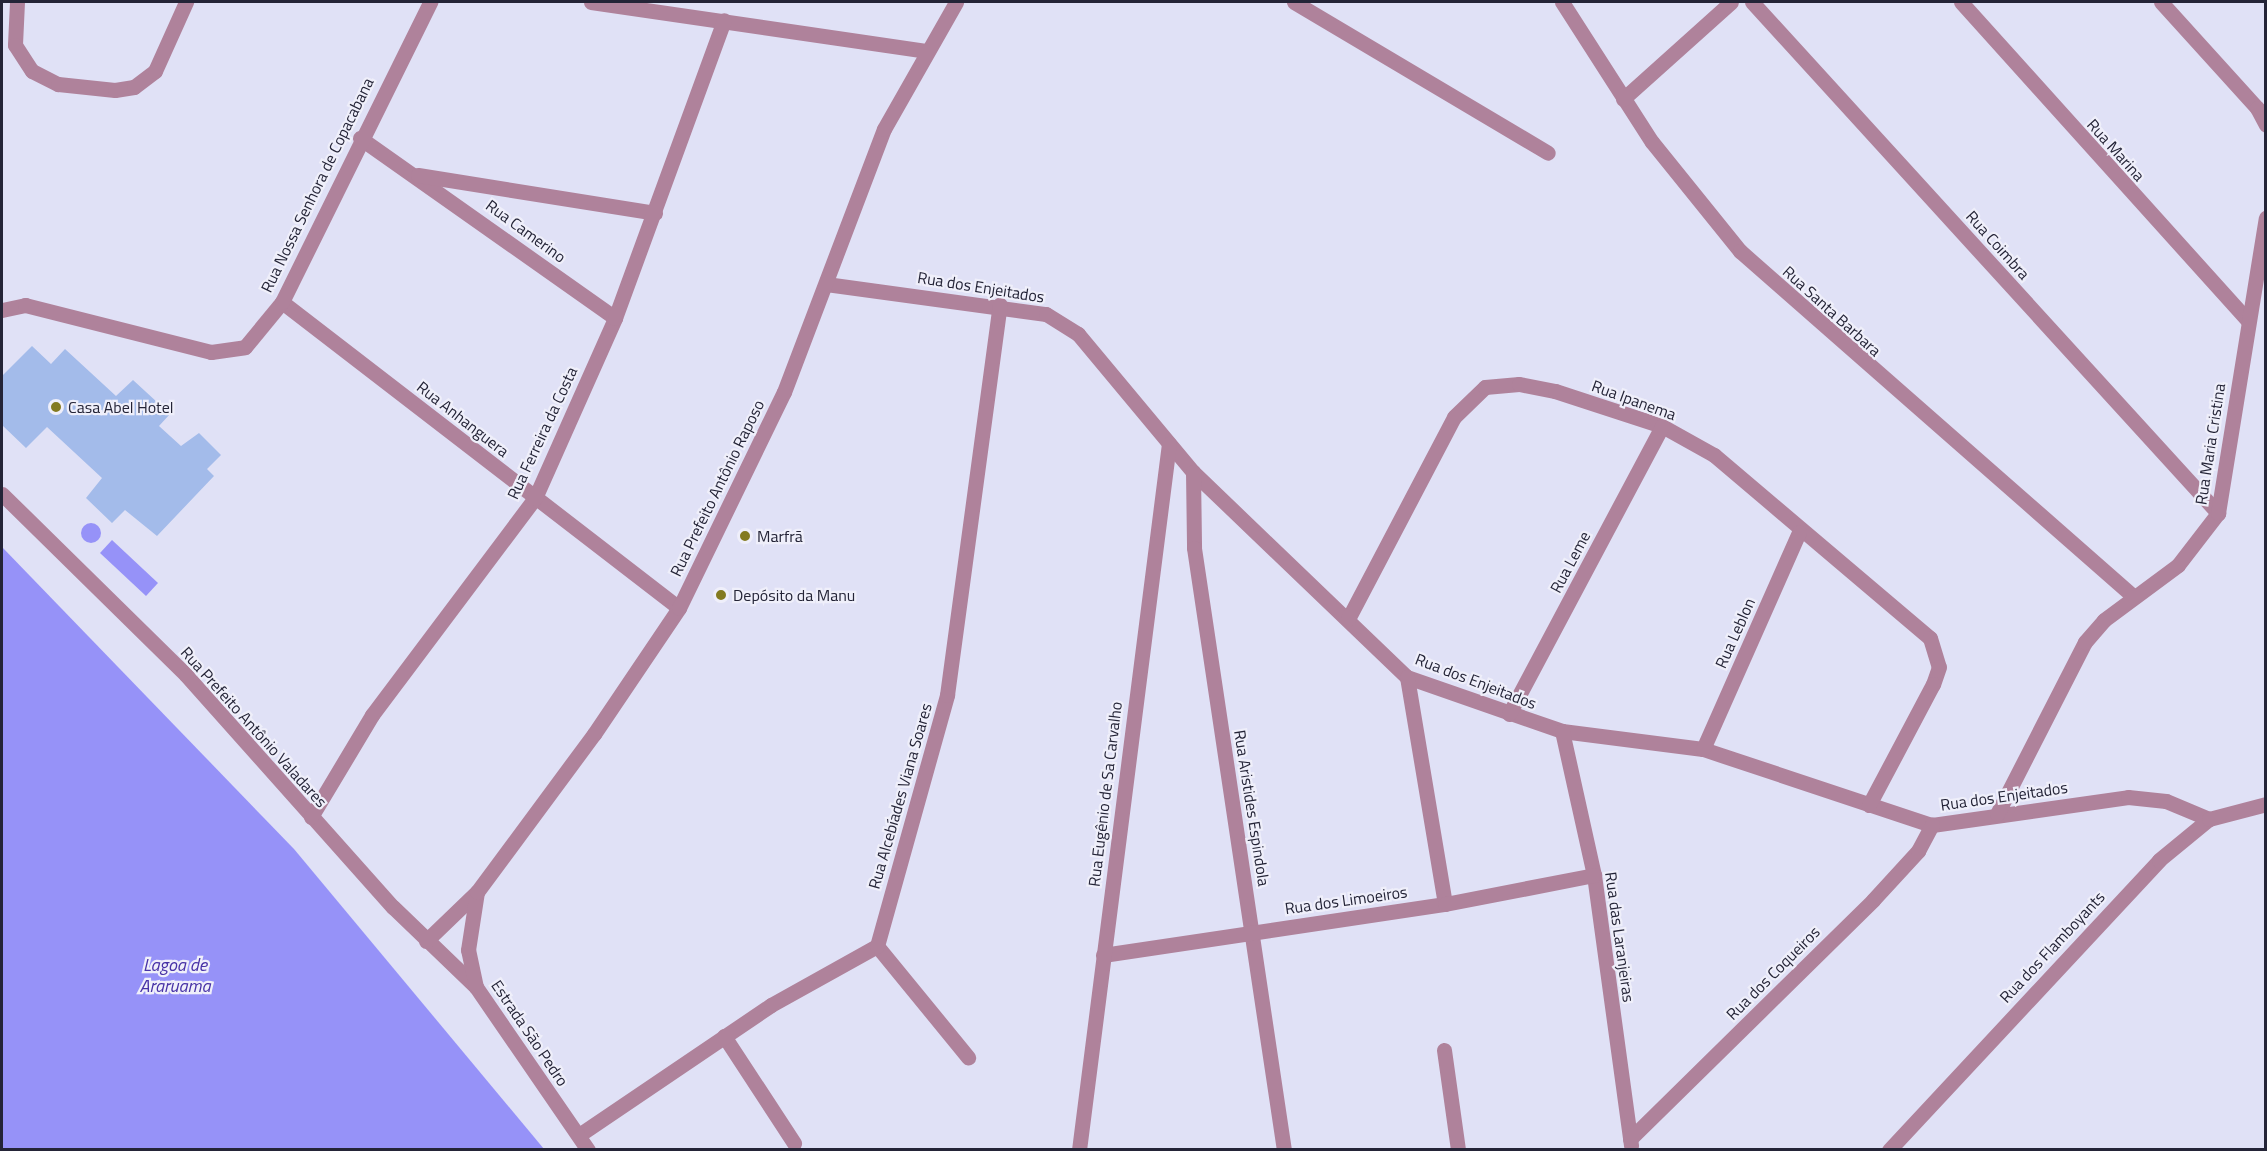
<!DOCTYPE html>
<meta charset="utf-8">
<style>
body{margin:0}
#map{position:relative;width:2267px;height:1151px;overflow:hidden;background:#e0e1f6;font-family:"Titillium Web",sans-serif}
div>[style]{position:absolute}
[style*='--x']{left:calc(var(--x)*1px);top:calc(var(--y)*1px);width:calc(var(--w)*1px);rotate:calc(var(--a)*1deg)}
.water>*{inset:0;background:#9692f8}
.round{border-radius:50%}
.building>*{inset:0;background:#a3bbea}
.minor>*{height:15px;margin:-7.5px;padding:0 7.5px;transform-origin:7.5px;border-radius:7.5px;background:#af829b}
.tertiary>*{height:15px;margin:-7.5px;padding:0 7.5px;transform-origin:7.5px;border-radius:7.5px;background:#af829b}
.dots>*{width:16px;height:16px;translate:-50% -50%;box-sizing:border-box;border:3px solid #efeffa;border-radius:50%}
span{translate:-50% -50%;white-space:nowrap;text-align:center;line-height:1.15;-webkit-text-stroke:4.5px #efeffa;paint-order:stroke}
.street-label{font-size:16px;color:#242437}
.poi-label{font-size:16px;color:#242437}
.left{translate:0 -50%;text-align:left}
.water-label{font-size:18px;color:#4732a6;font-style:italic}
.frame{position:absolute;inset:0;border:3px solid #242437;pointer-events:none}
</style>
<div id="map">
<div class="water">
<div class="round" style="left:81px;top:523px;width:20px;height:20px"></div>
<div style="clip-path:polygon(112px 540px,158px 583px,146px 596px,100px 553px)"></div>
<div style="clip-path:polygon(2px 547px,294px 849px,544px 1149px,2px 1149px)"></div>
</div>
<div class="building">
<div style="clip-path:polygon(32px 346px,51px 364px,65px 349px,116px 396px,133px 380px,170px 414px,159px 426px,181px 446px,199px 433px,221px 455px,207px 469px,214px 476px,157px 536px,125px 510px,112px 523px,86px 498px,102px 478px,47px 427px,26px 448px,2px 425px,2px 376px)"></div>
</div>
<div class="minor">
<div style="--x:17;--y:2;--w:43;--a:92.7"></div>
<div style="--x:15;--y:45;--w:31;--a:57"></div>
<div style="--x:32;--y:71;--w:29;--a:27"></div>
<div style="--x:58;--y:84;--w:57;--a:6"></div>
<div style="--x:115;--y:90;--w:19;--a:-9"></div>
<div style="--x:134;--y:87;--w:26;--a:-37"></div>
<div style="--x:155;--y:71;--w:76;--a:-65.8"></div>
<div style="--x:591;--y:2;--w:340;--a:8.3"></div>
<div style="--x:1294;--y:2;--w:295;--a:30.7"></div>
<div style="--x:1562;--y:2;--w:166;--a:57.3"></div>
<div style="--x:1652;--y:142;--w:140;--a:51.1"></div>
<div style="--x:1740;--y:251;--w:523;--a:41.28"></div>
<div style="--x:1752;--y:2;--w:692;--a:47.64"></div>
<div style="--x:1961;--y:2;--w:428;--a:48"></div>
<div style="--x:2161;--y:2;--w:143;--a:47.8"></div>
<div style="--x:2257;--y:108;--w:19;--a:62"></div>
<div style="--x:1623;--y:99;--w:145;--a:-41.9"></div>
<div style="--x:360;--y:138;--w:312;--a:35.2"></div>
<div style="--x:418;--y:175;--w:240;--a:9.1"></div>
<div style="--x:826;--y:284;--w:222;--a:7.8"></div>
<div style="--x:1046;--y:314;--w:38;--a:32"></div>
<div style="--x:1078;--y:334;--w:180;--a:50.2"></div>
<div style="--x:1193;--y:472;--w:296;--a:43.8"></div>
<div style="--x:1407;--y:677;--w:164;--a:19.2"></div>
<div style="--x:1562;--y:731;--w:142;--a:7.3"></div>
<div style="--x:1703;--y:749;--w:241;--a:18.4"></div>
<div style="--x:1932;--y:825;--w:198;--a:-8.1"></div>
<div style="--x:2128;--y:797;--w:38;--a:6"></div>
<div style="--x:2166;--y:801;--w:47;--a:22.7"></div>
<div style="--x:282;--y:302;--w:501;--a:37.62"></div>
<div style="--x:2;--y:310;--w:24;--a:-12"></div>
<div style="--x:25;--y:305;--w:192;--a:14.2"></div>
<div style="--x:211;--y:352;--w:34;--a:-8"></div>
<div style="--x:245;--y:347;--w:58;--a:-50.6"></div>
<div style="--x:282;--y:302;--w:335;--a:-63.7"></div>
<div style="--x:1193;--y:472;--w:76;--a:89.2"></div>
<div style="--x:1194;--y:548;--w:609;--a:81.5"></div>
<div style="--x:2;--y:494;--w:258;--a:44.5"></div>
<div style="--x:186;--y:675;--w:311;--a:48.3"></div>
<div style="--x:393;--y:907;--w:115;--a:43.9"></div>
<div style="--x:1348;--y:619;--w:228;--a:-62.3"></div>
<div style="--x:1454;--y:417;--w:43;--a:-44.1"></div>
<div style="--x:1485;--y:387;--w:34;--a:-5"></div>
<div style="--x:1519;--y:384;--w:37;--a:11"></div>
<div style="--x:1555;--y:391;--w:113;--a:18.1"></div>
<div style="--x:1662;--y:426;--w:60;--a:29.1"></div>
<div style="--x:1714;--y:455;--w:283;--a:40.3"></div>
<div style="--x:1930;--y:638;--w:30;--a:73"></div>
<div style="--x:1939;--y:667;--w:18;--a:109"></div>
<div style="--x:1933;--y:684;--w:137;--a:117.9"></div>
<div style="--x:1407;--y:677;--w:230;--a:80.5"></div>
<div style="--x:1509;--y:714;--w:326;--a:-62"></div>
<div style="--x:1562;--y:731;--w:148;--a:77.5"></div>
<div style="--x:1594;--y:875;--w:273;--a:82.2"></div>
<div style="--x:1703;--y:749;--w:237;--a:-66.1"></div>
<div style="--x:1997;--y:814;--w:193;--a:-62.9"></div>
<div style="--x:2085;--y:642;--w:29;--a:-49"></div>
<div style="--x:2104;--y:620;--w:92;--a:-36.6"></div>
<div style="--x:2178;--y:565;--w:66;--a:-52.4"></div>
<div style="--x:2218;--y:513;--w:299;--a:-80.8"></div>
<div style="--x:311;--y:817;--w:119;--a:-59.1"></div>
<div style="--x:372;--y:715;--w:271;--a:-53.1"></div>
<div style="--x:535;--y:498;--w:197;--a:-66"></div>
<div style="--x:615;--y:318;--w:317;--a:-69.9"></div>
<div style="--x:426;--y:941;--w:71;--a:-43.9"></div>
<div style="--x:877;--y:946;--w:144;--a:50.7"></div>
<div style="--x:1103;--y:955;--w:346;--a:-8.5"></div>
<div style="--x:1445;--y:904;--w:152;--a:-11"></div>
<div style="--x:724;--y:1036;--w:128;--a:56.8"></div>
<div style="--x:1444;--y:1050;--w:101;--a:82"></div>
<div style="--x:579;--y:1135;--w:232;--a:-34.1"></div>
<div style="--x:771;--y:1005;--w:121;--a:-29.1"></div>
<div style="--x:877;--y:946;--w:261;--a:-74.4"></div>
<div style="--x:947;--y:695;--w:394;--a:-82.3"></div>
<div style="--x:1630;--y:1139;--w:341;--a:-44.5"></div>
<div style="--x:1873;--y:900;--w:67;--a:-47.4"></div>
<div style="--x:1918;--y:851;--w:30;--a:-62"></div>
<div style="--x:1079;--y:1150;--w:712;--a:-82.74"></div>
<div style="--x:1889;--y:1150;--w:396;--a:-47"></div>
<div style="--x:2159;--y:860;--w:65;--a:-39.4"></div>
<div style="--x:2209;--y:819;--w:59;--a:-14.7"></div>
</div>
<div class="tertiary">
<div style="--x:588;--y:1150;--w:198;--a:-124.5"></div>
<div style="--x:476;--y:987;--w:38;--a:-102"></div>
<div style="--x:468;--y:950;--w:59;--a:-81.2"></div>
<div style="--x:477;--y:892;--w:197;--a:-53.5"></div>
<div style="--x:594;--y:734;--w:152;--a:-56"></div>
<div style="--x:679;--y:608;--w:240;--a:-64.1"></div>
<div style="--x:784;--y:392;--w:281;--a:-69.2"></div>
<div style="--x:884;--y:129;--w:146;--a:-60.4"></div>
</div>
<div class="dots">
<div style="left:56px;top:407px;background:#837a20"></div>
<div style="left:745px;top:536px;background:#837a20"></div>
<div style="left:721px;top:595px;background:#837a20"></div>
</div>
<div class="street-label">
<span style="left:2116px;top:150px;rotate:48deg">Rua Marina</span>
<span style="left:317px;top:185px;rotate:-64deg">Rua Nossa Senhora de Copacabana</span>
<span style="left:526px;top:231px;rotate:36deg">Rua Camerino</span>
<span style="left:1998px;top:245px;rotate:48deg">Rua Coimbra</span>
<span style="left:981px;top:287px;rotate:9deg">Rua dos Enjeitados</span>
<span style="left:1832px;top:311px;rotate:42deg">Rua Santa Barbara</span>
<span style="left:1634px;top:400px;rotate:20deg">Rua Ipanema</span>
<span style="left:463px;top:419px;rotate:38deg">Rua Anhanguera</span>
<span style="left:542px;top:433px;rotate:-65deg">Rua Ferreira da Costa</span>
<span style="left:2210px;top:444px;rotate:-81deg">Rua Maria Cristina</span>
<span style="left:717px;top:488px;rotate:-64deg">Rua Prefeito Antônio Raposo</span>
<span style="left:1570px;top:562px;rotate:-62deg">Rua Leme</span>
<span style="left:1735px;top:633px;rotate:-66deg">Rua Leblon</span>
<span style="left:1476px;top:681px;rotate:21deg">Rua dos Enjeitados</span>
<span style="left:254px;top:727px;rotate:48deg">Rua Prefeito Antônio Valadares</span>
<span style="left:1105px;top:794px;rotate:-83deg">Rua Eugênio de Sa Carvalho</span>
<span style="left:900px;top:796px;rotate:-74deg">Rua Alcebíades Viana Soares</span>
<span style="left:2004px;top:796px;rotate:-8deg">Rua dos Enjeitados</span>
<span style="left:1252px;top:808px;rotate:81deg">Rua Aristides Espindola</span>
<span style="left:1346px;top:900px;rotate:-8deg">Rua dos Limoeiros</span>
<span style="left:1620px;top:937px;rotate:82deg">Rua das Laranjeiras</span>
<span style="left:2052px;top:947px;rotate:-47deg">Rua dos Flamboyants</span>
<span style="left:1773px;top:973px;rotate:-45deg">Rua dos Coqueiros</span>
<span style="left:530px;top:1033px;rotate:56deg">Estrada São Pedro</span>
</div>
<div class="poi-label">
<span class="left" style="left:68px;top:407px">Casa Abel Hotel</span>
<span class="left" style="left:757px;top:536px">Marfrã</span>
<span class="left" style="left:733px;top:595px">Depósito da Manu</span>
</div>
<div class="water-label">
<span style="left:175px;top:976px">Lagoa de<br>Araruama</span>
</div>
<div class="frame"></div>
</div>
